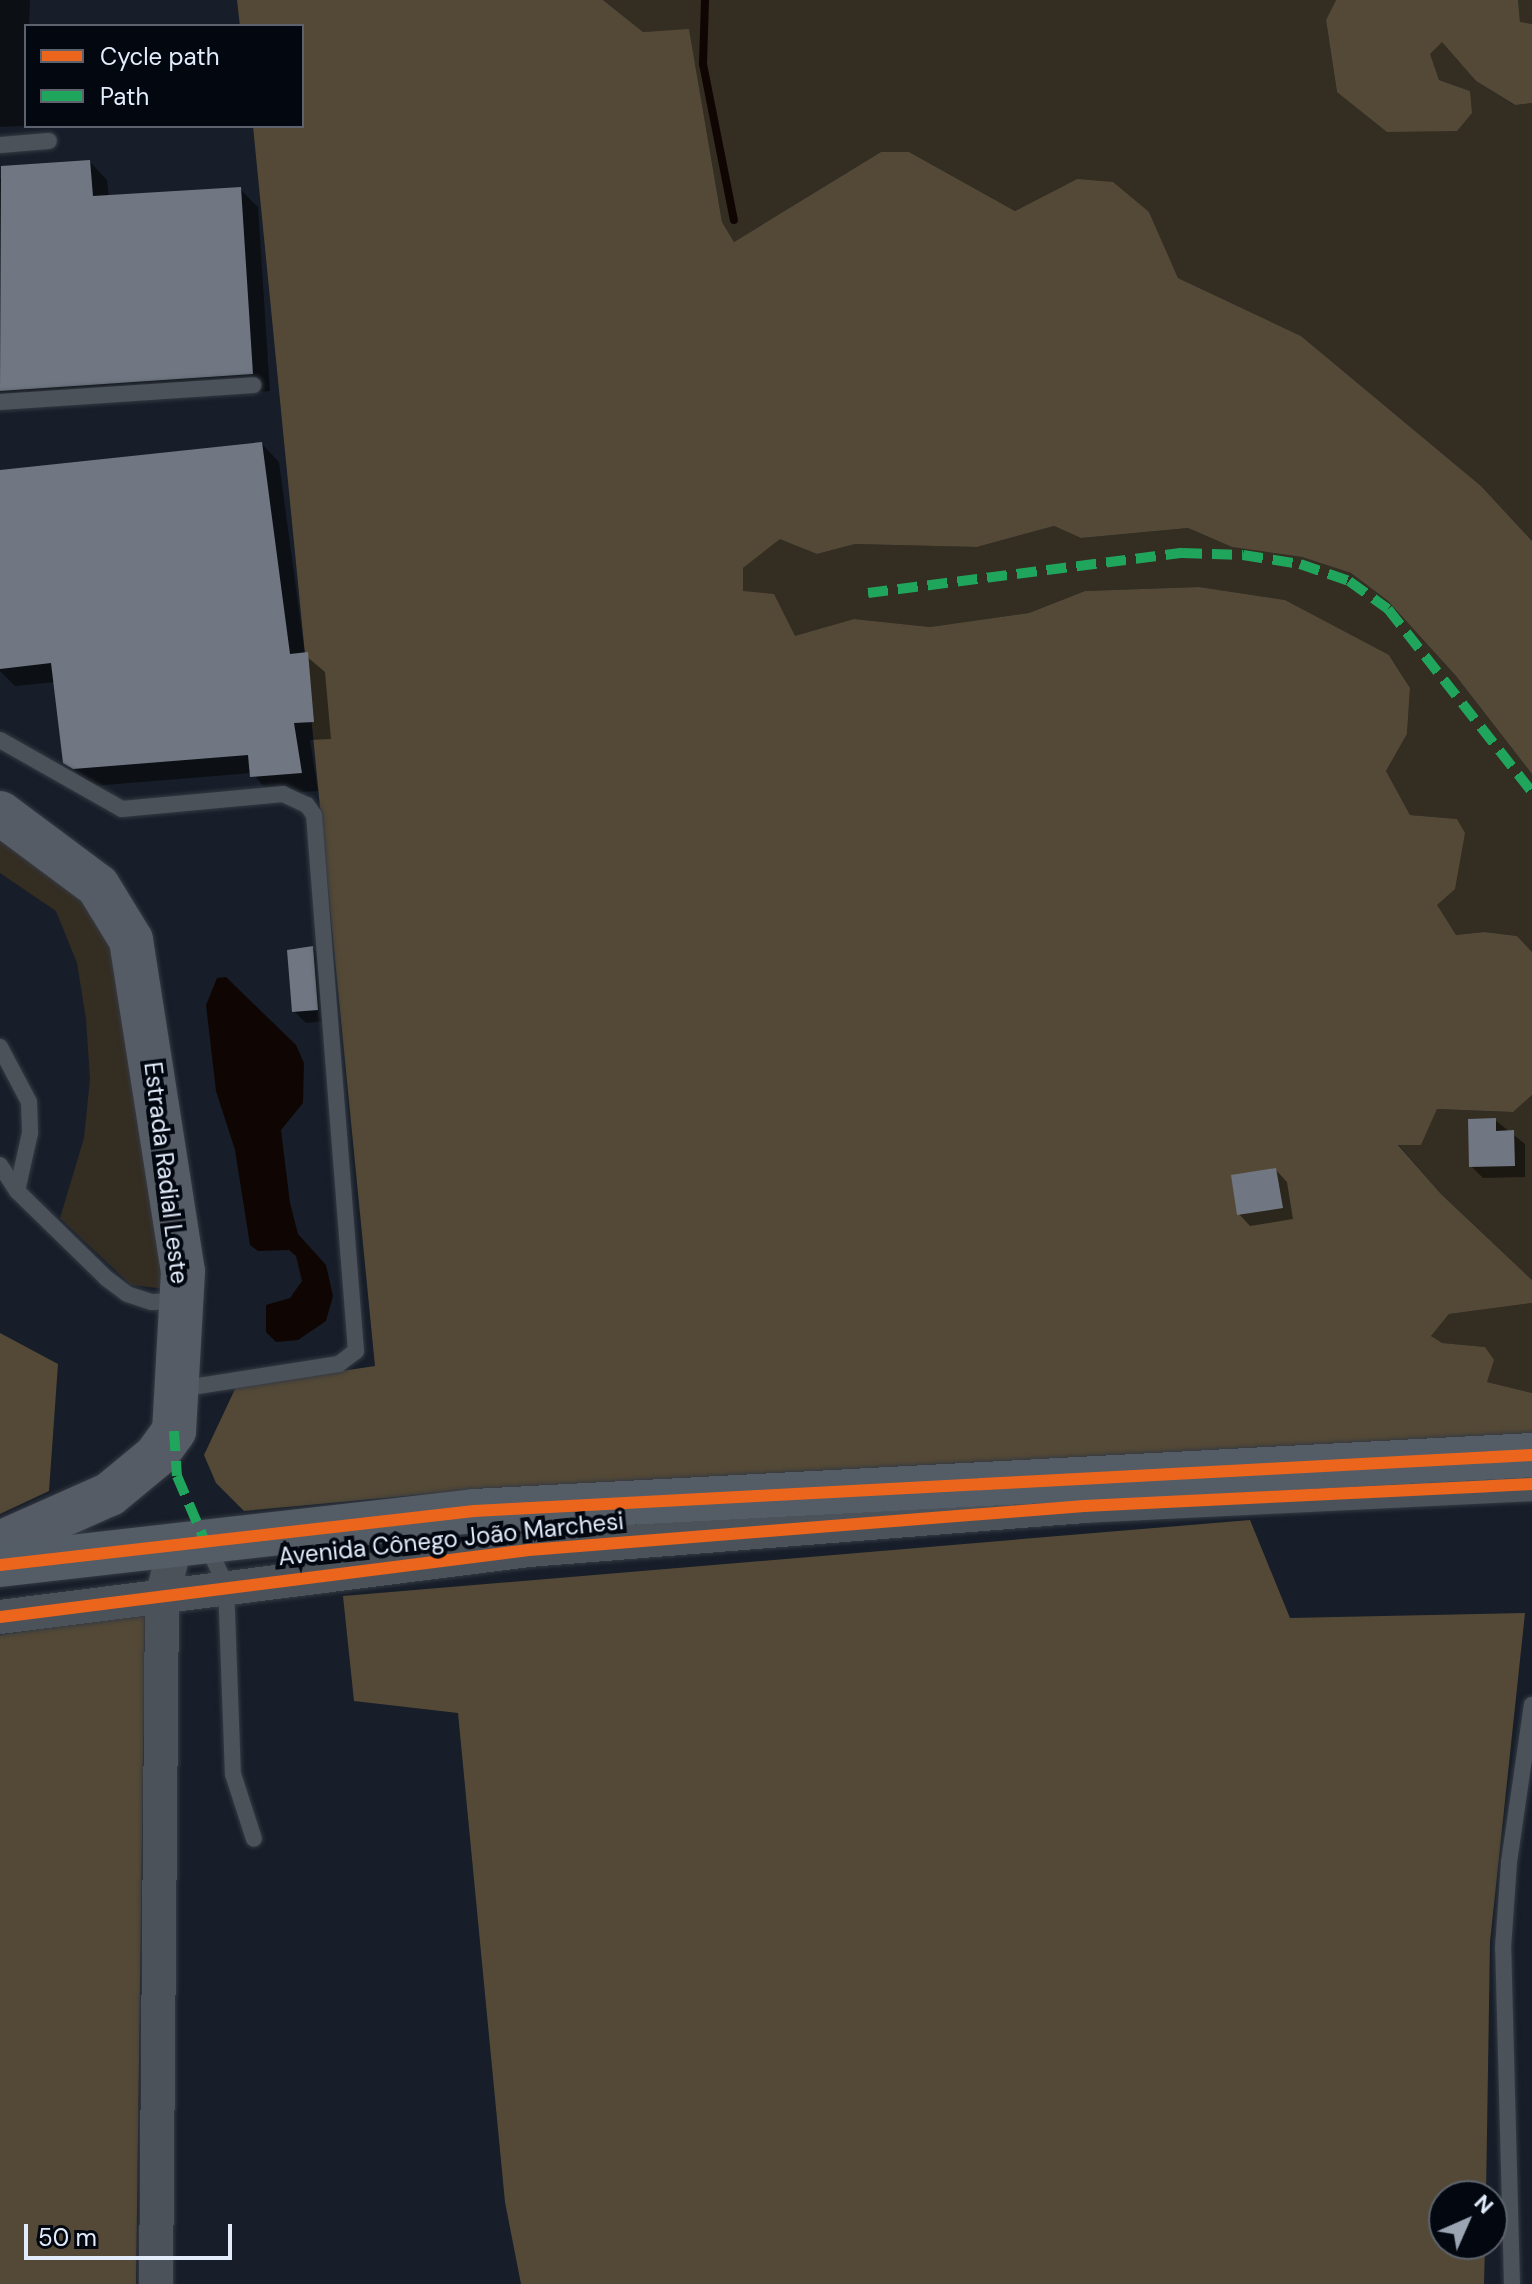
<!DOCTYPE html>
<meta charset="utf-8">
<style>
body{margin:0}
#map{position:relative;width:1532px;height:2284px;overflow:hidden;background:#171e29;font-family:"DM Sans",sans-serif}
div>[style]{position:absolute}
[style*='--x']{left:calc(var(--x)*1px);top:calc(var(--y)*1px);width:calc(var(--w)*1px);rotate:calc(var(--a)*1deg)}
.green>*{inset:0;background:#342d22}
.forest>*{inset:0;background:#544936}
.water>*{inset:0;background:#0f0604}
.shadow>*{inset:0;background:#0007}
.stream>*{height:8px;margin:-4px;padding:0 4px;transform-origin:4px;border-radius:4px;background:#0f0604}
.building>*{inset:0;background:#707782}
.roads{filter:drop-shadow(0 0 2px #353a43) drop-shadow(0 0 2px #353a43)}
.lane>*{height:16px;margin:-8px;padding:0 8px;transform-origin:8px;border-radius:8px;background:#4c525a}
.street>*{height:34px;margin:-17px;padding:0 17px;transform-origin:17px;border-radius:17px;background:#4c525a}
.secondary>*{height:44px;margin:-22px;padding:0 22px;transform-origin:22px;border-radius:22px;background:#565c65}
.primary>*{height:44px;margin:-22px;padding:0 22px;transform-origin:22px;border-radius:22px;background:#545c66}
.quiet>*{height:10px;margin-top:-5px;transform-origin:0;background:repeating-linear-gradient(90deg,#20a55d 0 20px,transparent 0 30px)}
.cycleway>*{height:12px;margin:-6px;padding:0 6px;transform-origin:6px;border-radius:6px;background:#eb651d}
span{translate:-50% -50%;white-space:nowrap;text-align:center;line-height:1.15;-webkit-text-stroke:8px #030710;paint-order:stroke}
.street-label{font-size:24px;color:#e2ecfb}
.legend{position:absolute;left:24px;top:24px;width:280px;height:104px;box-sizing:border-box;background:#030710;border:2px solid #5c636e;margin:0;padding:10px 14px;list-style:none;font-size:24px;color:#e2ecfb}
.legend li{display:flex;align-items:center;gap:16px;height:40px}
.legend b{width:40px;border:2px solid #5c636e}
.north{position:absolute;left:1428px;top:2180px;width:80px;height:80px;box-sizing:border-box;background:#030710;border:2px solid #5c636e;border-radius:50%;rotate:45deg;font-size:22px;font-weight:700;line-height:32px;text-align:center;color:#e2ecfb}
.north::after{content:'';display:block;margin:auto;width:28px;height:36px;background:#9ba4b2;clip-path:polygon(50% 0,100% 100%,50% 72%,0 100%)}
.scale{position:absolute;left:24px;top:2224px;width:208px;height:36px;box-sizing:border-box;border:4px solid #e2ecfb;border-top:0;padding-left:10px;font-size:24px;line-height:28px;white-space:nowrap;color:#e2ecfb;-webkit-text-stroke:6px #030710;paint-order:stroke}
</style>
<div id="map">
<div class="green">
<div style="clip-path:polygon(603px 0,1336px 0,1326px 20px,1337px 92px,1470px 91px,1439px 80px,1429px 54px,1442px 41px,1476px 81px,1514px 105px,1532px 103px,1532px 541px,1481px 486px,1301px 336px,1178px 278px,1149px 212px,1077px 179px,1015px 211px,909px 152px,881px 152px,734px 242px,722px 222px,689px 30px,643px 32px)"></div>
<div style="clip-path:polygon(1518px 0,1532px 0,1532px 24px,1520px 23px)"></div>
<div style="clip-path:polygon(1054px 526px,1081px 538px,1188px 528px,1232px 547px,1302px 557px,1351px 573px,1388px 601px,1456px 676px,1532px 774px,1532px 952px,1517px 936px,1484px 932px,1456px 935px,1436px 905px,1456px 819px,1410px 815px,1386px 771px,1407px 734px,1410px 688px,1390px 656px,1285px 600px,1199px 587px,1085px 591px,1029px 613px,930px 627px,854px 619px,794px 637px,774px 594px,743px 592px,743px 568px,780px 538px,817px 554px,855px 544px,977px 547px)"></div>
<div style="clip-path:polygon(0 834px,84px 897px,115px 946px,166px 1289px,131px 1285px,60px 1218px,84px 1138px,90px 1079px,86px 1019px,77px 963px,56px 911px,0 873px)"></div>
<div style="clip-path:polygon(1532px 1095px,1532px 1280px,1441px 1194px,1398px 1144px,1421px 1144px,1437px 1109px,1512px 1112px)"></div>
<div style="clip-path:polygon(1532px 1303px,1532px 1393px,1487px 1382px,1485px 1347px,1441px 1343px,1431px 1336px,1449px 1314px)"></div>
</div>
<div class="forest">
<div style="clip-path:polygon(237px 0,603px 0,643px 32px,689px 29px,722px 222px,734px 242px,881px 152px,909px 152px,1015px 211px,1077px 179px,1113px 182px,1149px 212px,1178px 278px,1301px 336px,1481px 486px,1532px 541px,1532px 774px,1456px 676px,1388px 601px,1351px 573px,1302px 557px,1232px 547px,1188px 528px,1081px 538px,1054px 526px,977px 547px,855px 544px,817px 554px,780px 539px,743px 568px,743px 591px,774px 594px,795px 636px,854px 619px,930px 627px,1029px 613px,1085px 591px,1199px 587px,1285px 600px,1389px 655px,1410px 688px,1407px 734px,1386px 771px,1410px 815px,1457px 819px,1465px 833px,1455px 889px,1437px 905px,1456px 935px,1484px 932px,1517px 936px,1532px 952px,1532px 1095px,1513px 1112px,1437px 1109px,1421px 1145px,1398px 1145px,1441px 1194px,1532px 1280px,1532px 1303px,1449px 1314px,1431px 1336px,1442px 1343px,1485px 1347px,1494px 1360px,1487px 1382px,1532px 1393px,1532px 1436px,482px 1489px,244px 1511px,216px 1483px,204px 1455px,236px 1387px,375px 1366px,253px 126px,302px 126px,302px 26px,240px 26px)"></div>
<div style="clip-path:polygon(1336px 0,1518px 0,1520px 22px,1532px 24px,1532px 103px,1515px 105px,1476px 81px,1442px 42px,1430px 54px,1439px 80px,1470px 91px,1472px 113px,1457px 131px,1387px 132px,1337px 92px,1326px 20px)"></div>
<div style="clip-path:polygon(0 1333px,58px 1364px,49px 1491px,0 1514px)"></div>
<div style="clip-path:polygon(1250px 1520px,1290px 1618px,1525px 1613px,1490px 1942px,1486px 2196px,1444px 2196px,1444px 2244px,1485px 2244px,1484px 2284px,521px 2284px,505px 2202px,458px 1713px,354px 1701px,343px 1596px)"></div>
<div style="clip-path:polygon(145px 1612px,136px 2284px,0 2284px,0 1635px)"></div>
</div>
<div class="water">
<div style="clip-path:polygon(226px 977px,296px 1045px,304px 1063px,303px 1103px,281px 1130px,290px 1203px,298px 1234px,326px 1265px,333px 1296px,326px 1321px,298px 1340px,276px 1342px,266px 1332px,266px 1305px,290px 1298px,302px 1281px,296px 1256px,289px 1250px,258px 1251px,250px 1245px,235px 1150px,216px 1091px,206px 1005px,217px 978px)"></div>
</div>
<div class="shadow">
<div style="clip-path:polygon(0 0,30px 0,26px 126px,0 127px)"></div>
<div style="clip-path:polygon(90px 162px,107px 180px,109px 197px,240px 189px,258px 207px,270px 391px,15px 408px,0 394px,0 178px)"></div>
<div style="clip-path:polygon(262px 444px,279px 462px,305px 655px,325px 672px,331px 739px,310px 740px,318px 791px,270px 794px,252px 773px,93px 786px,64px 762px,55px 682px,15px 686px,0 671px,0 472px)"></div>
<div style="clip-path:polygon(313px 948px,324px 960px,329px 1021px,306px 1023px,294px 1011px)"></div>
<div style="clip-path:polygon(1495px 1120px,1525px 1144px,1525px 1177px,1483px 1178px,1471px 1166px)"></div>
<div style="clip-path:polygon(1276px 1170px,1287px 1182px,1293px 1219px,1250px 1226px,1239px 1214px)"></div>
</div>
<div class="stream">
<div style="--x:705;--y:0;--w:64;--a:91.8"></div>
<div style="--x:703;--y:64;--w:159;--a:78.8"></div>
</div>
<div class="building">
<div style="clip-path:polygon(90px 160px,93px 196px,241px 187px,253px 374px,0 391px,1px 166px)"></div>
<div style="clip-path:polygon(262px 442px,290px 654px,308px 652px,314px 722px,294px 723px,302px 773px,250px 777px,248px 755px,73px 769px,63px 763px,51px 663px,0 669px,0 470px)"></div>
<div style="clip-path:polygon(313px 946px,318px 1010px,292px 1012px,287px 950px)"></div>
<div style="clip-path:polygon(1496px 1118px,1496px 1131px,1514px 1130px,1515px 1166px,1469px 1167px,1468px 1119px)"></div>
<div style="clip-path:polygon(1276px 1168px,1283px 1208px,1237px 1215px,1231px 1175px)"></div>
</div>
<div class="roads">
<div class="lane">
<div style="--x:0;--y:145;--w:49;--a:-4.7"></div>
<div style="--x:0;--y:402;--w:254;--a:-3.8"></div>
<div style="--x:0;--y:740;--w:140;--a:29.5"></div>
<div style="--x:122;--y:809;--w:162;--a:-5.3"></div>
<div style="--x:283;--y:794;--w:26;--a:25"></div>
<div style="--x:307;--y:805;--w:12;--a:55"></div>
<div style="--x:314;--y:815;--w:538;--a:85.52"></div>
<div style="--x:356;--y:1351;--w:21;--a:143"></div>
<div style="--x:339;--y:1364;--w:161;--a:171.1"></div>
<div style="--x:0;--y:1047;--w:62;--a:62.2"></div>
<div style="--x:29;--y:1102;--w:31;--a:88"></div>
<div style="--x:30;--y:1133;--w:59;--a:102.6"></div>
<div style="--x:0;--y:1165;--w:31;--a:57"></div>
<div style="--x:17;--y:1191;--w:124;--a:44.3"></div>
<div style="--x:106;--y:1278;--w:26;--a:37"></div>
<div style="--x:127;--y:1294;--w:26;--a:18"></div>
<div style="--x:152;--y:1302;--w:26;--a:-2"></div>
<div style="--x:206;--y:1544;--w:46;--a:64"></div>
<div style="--x:226;--y:1585;--w:189;--a:87.9"></div>
<div style="--x:233;--y:1774;--w:68;--a:72.1"></div>
<div style="--x:1512;--y:2284;--w:336;--a:-91.5"></div>
<div style="--x:1503;--y:1948;--w:86;--a:-86"></div>
<div style="--x:1509;--y:1862;--w:159;--a:-81.7"></div>
</div>
<div class="street">
<div style="--x:0;--y:1617;--w:533;--a:-7.22"></div>
<div style="--x:529;--y:1550;--w:557;--a:-4.53"></div>
<div style="--x:1084;--y:1506;--w:449;--a:-2.8"></div>
<div style="--x:156;--y:2284;--w:687;--a:-89.5"></div>
<div style="--x:162;--y:1597;--w:56;--a:-75.5"></div>
</div>
<div class="secondary">
<div style="--x:0;--y:813;--w:122;--a:36.7"></div>
<div style="--x:98;--y:886;--w:63;--a:58.6"></div>
<div style="--x:131;--y:940;--w:335;--a:81.1"></div>
<div style="--x:183;--y:1271;--w:160;--a:93.2"></div>
<div style="--x:174;--y:1431;--w:31;--a:126"></div>
<div style="--x:156;--y:1456;--w:60;--a:140.4"></div>
<div style="--x:110;--y:1494;--w:120;--a:156"></div>
</div>
<div class="primary">
<div style="--x:0;--y:1565;--w:477;--a:-6.5"></div>
<div style="--x:474;--y:1511;--w:1059;--a:-3.03"></div>
</div>
</div>
<div class="quiet">
<div style="--x:868;--y:593;--w:317;--a:-7.3"></div>
<div style="--x:1182;--y:553;--w:61;--a:1.9"></div>
<div style="--x:1243;--y:555;--w:58;--a:9"></div>
<div style="--x:1300;--y:564;--w:52;--a:19.1"></div>
<div style="--x:1349;--y:581;--w:48;--a:35.7"></div>
<div style="--x:1388;--y:609;--w:233;--a:51.8"></div>
<div style="--x:174;--y:1431;--w:45;--a:86.2"></div>
<div style="--x:177;--y:1476;--w:69;--a:66.8"></div>
</div>
<div class="cycleway">
<div style="--x:0;--y:1565;--w:477;--a:-6.5"></div>
<div style="--x:474;--y:1511;--w:1059;--a:-3.03"></div>
<div style="--x:0;--y:1617;--w:533;--a:-7.22"></div>
<div style="--x:529;--y:1550;--w:557;--a:-4.53"></div>
<div style="--x:1084;--y:1506;--w:449;--a:-2.8"></div>
</div>
<div class="street-label">
<span style="left:166px;top:1173px;rotate:83deg">Estrada Radial Leste</span>
<span style="left:451px;top:1539px;rotate:-6deg">Avenida Cônego João Marchesi</span>
</div>
<ul class="legend">
<li><b style="height:10px;background:#eb651d"></b>Cycle path</li>
<li><b style="height:10px;background:#20a55d"></b>Path</li>
</ul>
<div class="north">N</div>
<div class="scale">50 m</div>
</div>
